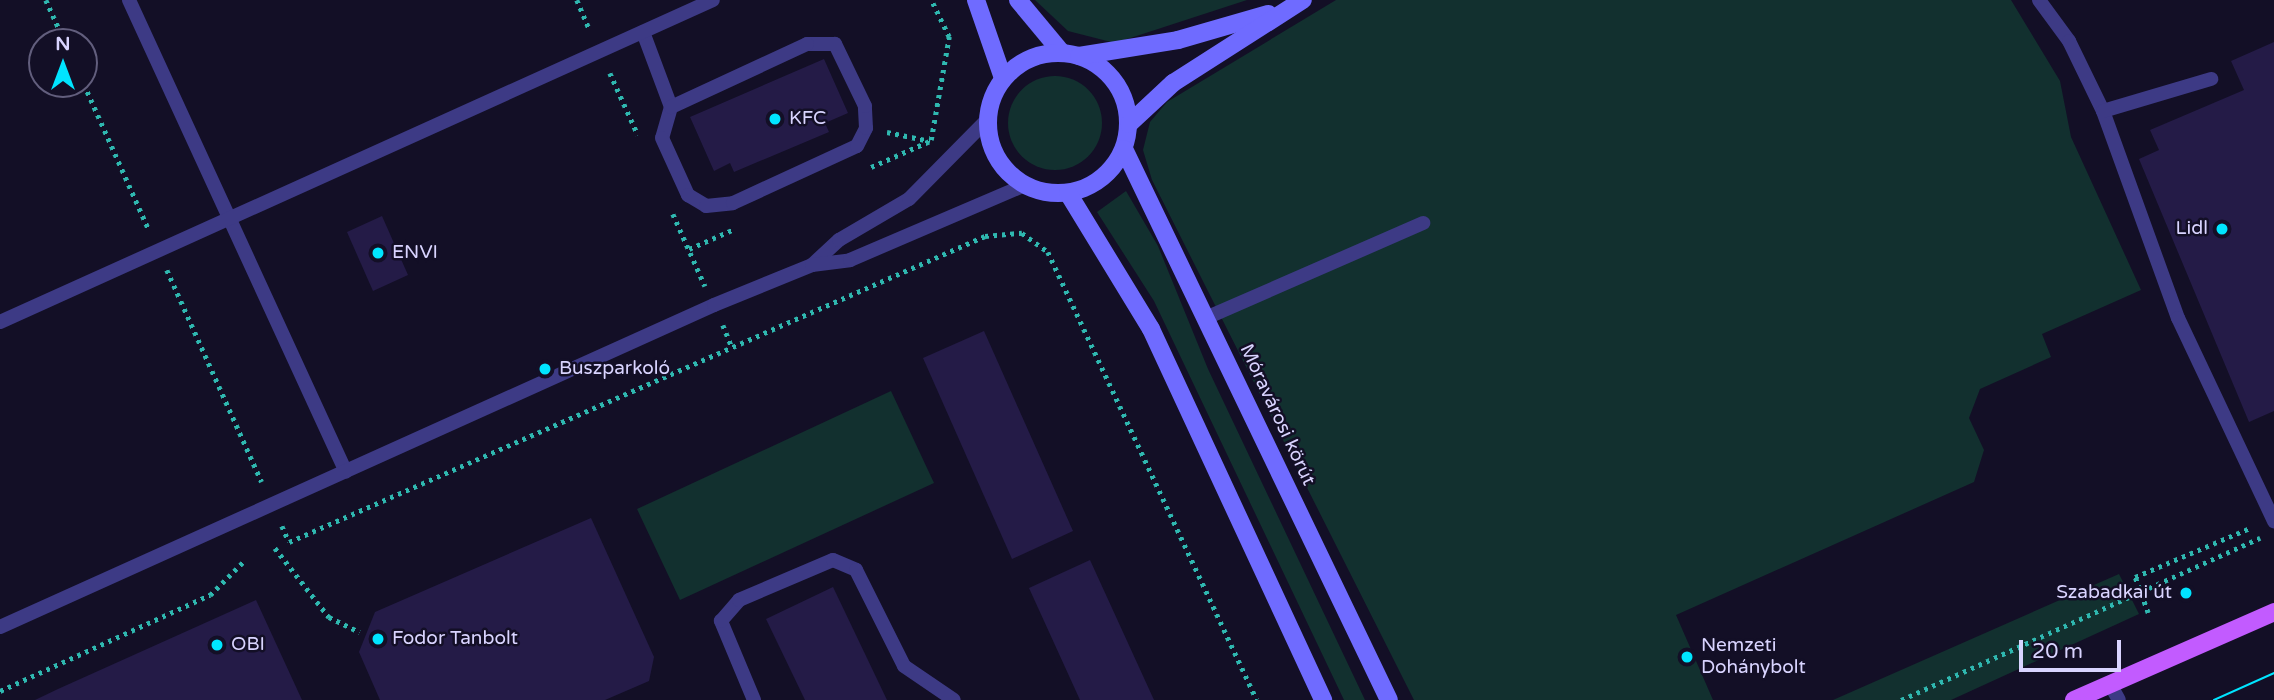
<!DOCTYPE html>
<meta charset="utf-8">
<style>
body{margin:0}
#map{position:relative;width:2274px;height:700px;overflow:hidden;background:#130f26;font-family:"Varela Round",sans-serif}
div>[style]{position:absolute}
[style*='--x']{left:calc(var(--x)*1px);top:calc(var(--y)*1px);width:calc(var(--w)*1px);rotate:calc(var(--a)*1deg)}
.green>*{inset:0;background:#12302f}
.round{border-radius:50%}
.building>*{inset:0;background:#241b47}
.path>*{height:4.5px;margin-top:-2.25px;transform-origin:0;background:repeating-linear-gradient(90deg,#2fb8b0 0 3.5px,transparent 0 8.5px)}
.lane>*{height:14px;margin:-7px;padding:0 7px;transform-origin:7px;border-radius:7px;background:#3d3a85}
.secondary>*{height:18px;margin:-9px;padding:0 9px;transform-origin:9px;border-radius:9px;background:#6f6bff}
.secondary>.ring{margin:-9px;padding:0;box-sizing:content-box;background:none;border:18px solid #6f6bff;border-radius:50%}
.primary>*{height:18px;margin:-9px;padding:0 9px;transform-origin:9px;border-radius:9px;background:#c25bff}
.tram>*{height:2px;margin:-1px;padding:0 1px;transform-origin:1px;border-radius:1px;background:#00e5ff}
.dots>*{width:19px;height:19px;translate:-50% -50%;box-sizing:border-box;border:4px solid #130f26;border-radius:50%}
span{translate:-50% -50%;white-space:nowrap;text-align:center;line-height:1.15;-webkit-text-stroke:5px #130f26;paint-order:stroke}
.poi-label{font-size:19px;color:#d9d4ff}
.left{translate:0 -50%;text-align:left}
.right{translate:-100% -50%;text-align:right}
.street-label{font-size:19px;color:#d9d4ff}
.north{position:absolute;left:28px;top:28px;width:70px;height:70px;box-sizing:border-box;background:#130f26;border:2px solid #625e7d;border-radius:50%;rotate:0deg;font-size:19px;font-weight:700;line-height:28px;text-align:center;color:#d9d4ff}
.north::after{content:'';display:block;margin:auto;width:24px;height:32px;background:#00e5ff;clip-path:polygon(50% 0,100% 100%,50% 72%,0 100%)}
.scale{position:absolute;left:2019px;top:640px;width:102px;height:32px;box-sizing:border-box;border:4px solid #d9d4ff;border-top:0;padding-left:9px;font-size:21px;line-height:24px;white-space:nowrap;color:#d9d4ff;-webkit-text-stroke:5px #130f26;paint-order:stroke}
</style>
<div id="map">
<div class="green">
<div style="clip-path:polygon(1035px 0,1247px 0,1115px 43px,1068px 31px)"></div>
<div style="clip-path:polygon(1336px 0,2011px 0,2060px 81px,2071px 137px,2141px 290px,2042px 334px,2051px 357px,1980px 389px,1969px 418px,1984px 450px,1974px 482px,1676px 615px,1713px 700px,1414px 700px,1152px 180px,1143px 150px,1150px 122px,1167px 102px)"></div>
<div class="round" style="left:1008px;top:76px;width:94px;height:94px"></div>
<div style="clip-path:polygon(1126px 191px,1158px 246px,1208px 369px,1365px 700px,1344px 700px,1154px 301px,1097px 212px)"></div>
<div style="clip-path:polygon(891px 391px,934px 483px,680px 600px,637px 509px)"></div>
<div style="clip-path:polygon(2119px 574px,2139px 614px,1951px 700px,1833px 700px)"></div>
</div>
<div class="building">
<div style="clip-path:polygon(2274px 42px,2274px 411px,2249px 422px,2139px 159px,2159px 150px,2150px 130px,2244px 90px,2231px 61px)"></div>
<div style="clip-path:polygon(824px 59px,848px 113px,825px 123px,829px 132px,734px 172px,730px 163px,714px 171px,690px 117px)"></div>
<div style="clip-path:polygon(382px 216px,408px 275px,373px 291px,347px 232px)"></div>
<div style="clip-path:polygon(984px 331px,1073px 531px,1012px 559px,923px 358px)"></div>
<div style="clip-path:polygon(591px 518px,654px 657px,649px 681px,605px 700px,380px 700px,359px 652px,375px 612px)"></div>
<div style="clip-path:polygon(1090px 560px,1154px 700px,1080px 700px,1029px 588px)"></div>
<div style="clip-path:polygon(833px 587px,887px 700px,805px 700px,766px 619px)"></div>
<div style="clip-path:polygon(256px 600px,302px 700px,35px 700px,58px 689px)"></div>
</div>
<div class="path">
<div style="--x:46;--y:0;--w:46;--a:65.7"></div>
<div style="--x:577;--y:0;--w:33;--a:67"></div>
<div style="--x:610;--y:73;--w:68;--a:65.7"></div>
<div style="--x:84;--y:84;--w:160;--a:66"></div>
<div style="--x:887;--y:132;--w:44;--a:11.8"></div>
<div style="--x:931;--y:140;--w:105;--a:-80.1"></div>
<div style="--x:949;--y:37;--w:41;--a:-115.9"></div>
<div style="--x:871;--y:167;--w:64;--a:-23.8"></div>
<div style="--x:673;--y:214;--w:79;--a:66"></div>
<div style="--x:985;--y:236;--w:37;--a:-5"></div>
<div style="--x:1022;--y:233;--w:32;--a:36"></div>
<div style="--x:1048;--y:252;--w:494;--a:65"></div>
<div style="--x:689;--y:249;--w:47;--a:-23.8"></div>
<div style="--x:167;--y:270;--w:232;--a:65.9"></div>
<div style="--x:723;--y:325;--w:24;--a:68"></div>
<div style="--x:282;--y:526;--w:17;--a:66"></div>
<div style="--x:289;--y:542;--w:760;--a:-23.73"></div>
<div style="--x:275;--y:548;--w:88;--a:52"></div>
<div style="--x:329;--y:617;--w:34;--a:26"></div>
<div style="--x:2148;--y:613;--w:38;--a:-110"></div>
<div style="--x:2135;--y:577;--w:125;--a:-23.1"></div>
<div style="--x:0;--y:691;--w:231;--a:-24.6"></div>
<div style="--x:210;--y:595;--w:48;--a:-45"></div>
<div style="--x:1901;--y:700;--w:394;--a:-24.3"></div>
</div>
<div class="lane">
<div style="--x:129;--y:0;--w:519;--a:65.31"></div>
<div style="--x:2039;--y:0;--w:51;--a:53.8"></div>
<div style="--x:2069;--y:41;--w:78;--a:64.1"></div>
<div style="--x:2103;--y:111;--w:220;--a:70.1"></div>
<div style="--x:2178;--y:318;--w:225;--a:64.7"></div>
<div style="--x:643;--y:32;--w:80;--a:69.5"></div>
<div style="--x:671;--y:107;--w:32;--a:106"></div>
<div style="--x:662;--y:138;--w:63;--a:65.5"></div>
<div style="--x:688;--y:195;--w:21;--a:31"></div>
<div style="--x:706;--y:206;--w:27;--a:-6"></div>
<div style="--x:733;--y:203;--w:136;--a:-24.7"></div>
<div style="--x:857;--y:146;--w:20;--a:-63"></div>
<div style="--x:866;--y:128;--w:22;--a:-93"></div>
<div style="--x:865;--y:106;--w:69;--a:-115.8"></div>
<div style="--x:835;--y:44;--w:28;--a:180"></div>
<div style="--x:807;--y:44;--w:150;--a:155.1"></div>
<div style="--x:2103;--y:111;--w:113;--a:-16.5"></div>
<div style="--x:812;--y:265;--w:37;--a:-43"></div>
<div style="--x:839;--y:240;--w:81;--a:-30.4"></div>
<div style="--x:909;--y:199;--w:111;--a:-45.4"></div>
<div style="--x:1208;--y:317;--w:235;--a:-23.6"></div>
<div style="--x:0;--y:322;--w:782;--a:-24.3"></div>
<div style="--x:0;--y:627;--w:783;--a:-24.27"></div>
<div style="--x:714;--y:305;--w:106;--a:-22.2"></div>
<div style="--x:812;--y:265;--w:38;--a:-7"></div>
<div style="--x:850;--y:260;--w:190;--a:-23.2"></div>
<div style="--x:2110;--y:684;--w:18;--a:61"></div>
<div style="--x:754;--y:700;--w:86;--a:-112.7"></div>
<div style="--x:721;--y:621;--w:28;--a:-49"></div>
<div style="--x:739;--y:600;--w:102;--a:-23.1"></div>
<div style="--x:833;--y:560;--w:25;--a:23"></div>
<div style="--x:856;--y:570;--w:107;--a:63.4"></div>
<div style="--x:904;--y:666;--w:60;--a:34.2"></div>
</div>
<div class="secondary">
<div style="--x:976;--y:0;--w:83;--a:70.9"></div>
<div style="--x:1018;--y:0;--w:69;--a:50.3"></div>
<div class="ring" style="left:988px;top:53px;width:122px;height:122px"></div>
<div style="--x:1079;--y:56;--w:100;--a:-9.2"></div>
<div style="--x:1178;--y:40;--w:94;--a:-16.1"></div>
<div style="--x:1129;--y:124;--w:60;--a:-43"></div>
<div style="--x:1173;--y:83;--w:154;--a:-32.6"></div>
<div style="--x:1124;--y:149;--w:611;--a:64.32"></div>
<div style="--x:1068;--y:193;--w:159;--a:58.6"></div>
<div style="--x:1151;--y:329;--w:409;--a:65.1"></div>
</div>
<div class="primary">
<div style="--x:2074;--y:700;--w:219;--a:-23.7"></div>
</div>
<div class="tram">
<div style="--x:2214;--y:700;--w:66;--a:-24.2"></div>
</div>
<div class="dots">
<div style="left:775px;top:119px;background:#00e5ff"></div>
<div style="left:2222px;top:229px;background:#00e5ff"></div>
<div style="left:378px;top:253px;background:#00e5ff"></div>
<div style="left:545px;top:369px;background:#00e5ff"></div>
<div style="left:2186px;top:593px;background:#00e5ff"></div>
<div style="left:378px;top:639px;background:#00e5ff"></div>
<div style="left:217px;top:645px;background:#00e5ff"></div>
<div style="left:1687px;top:657px;background:#00e5ff"></div>
</div>
<div class="poi-label">
<span class="left" style="left:789px;top:119px">KFC</span>
<span class="right" style="left:2208px;top:229px">Lidl</span>
<span class="left" style="left:392px;top:253px">ENVI</span>
<span class="left" style="left:559px;top:369px">Buszparkoló</span>
<span class="right" style="left:2172px;top:593px">Szabadkai út</span>
<span class="left" style="left:392px;top:639px">Fodor Tanbolt</span>
<span class="left" style="left:231px;top:645px">OBI</span>
<span class="left" style="left:1701px;top:657px">Nemzeti<br>Dohánybolt</span>
</div>
<div class="street-label">
<span style="left:1277px;top:415px;rotate:65deg">Móravárosi körút</span>
</div>
<div class="north">N</div>
<div class="scale">20 m</div>
</div>
